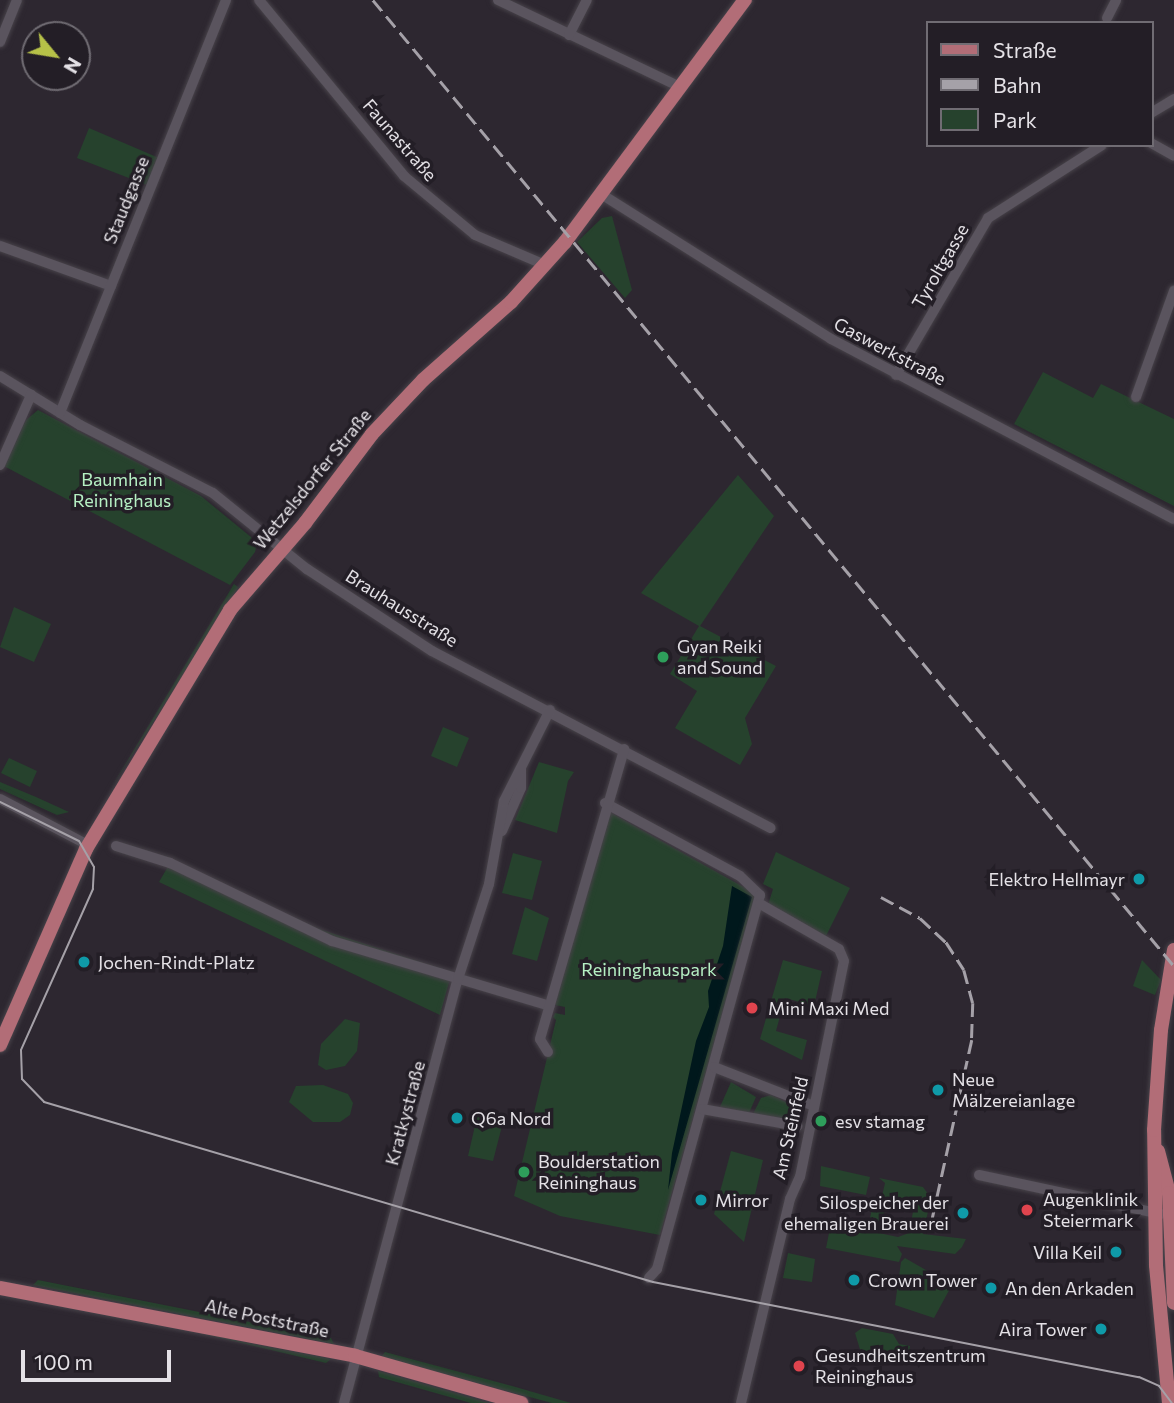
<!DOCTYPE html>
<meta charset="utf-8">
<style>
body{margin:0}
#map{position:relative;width:1174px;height:1403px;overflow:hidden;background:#2d2730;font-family:Commissioner,sans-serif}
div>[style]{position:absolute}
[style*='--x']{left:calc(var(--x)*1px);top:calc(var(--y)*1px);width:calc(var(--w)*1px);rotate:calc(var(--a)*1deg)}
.green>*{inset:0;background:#26422d}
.water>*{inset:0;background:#00181c}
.roads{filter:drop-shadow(0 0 2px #474249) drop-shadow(0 0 2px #474249)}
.minor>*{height:10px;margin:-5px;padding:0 5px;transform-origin:5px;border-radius:5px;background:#5a545e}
.major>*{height:14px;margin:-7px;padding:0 7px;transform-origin:7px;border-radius:7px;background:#b26d77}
.tram>*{height:2px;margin:-1px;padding:0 1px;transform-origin:1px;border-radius:1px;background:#a5a1a8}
.rail>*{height:2.5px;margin-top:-1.25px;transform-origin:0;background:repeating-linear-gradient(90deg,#a5a1a8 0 14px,transparent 0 21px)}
.dots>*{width:19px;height:19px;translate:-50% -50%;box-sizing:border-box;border:4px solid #231e26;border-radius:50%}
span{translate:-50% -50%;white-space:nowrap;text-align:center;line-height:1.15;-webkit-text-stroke:7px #231e26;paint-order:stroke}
.street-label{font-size:18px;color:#e4e1e6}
.park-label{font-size:18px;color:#b5efc3}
.poi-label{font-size:18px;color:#e4e1e6}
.left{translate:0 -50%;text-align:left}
.right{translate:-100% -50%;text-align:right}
.legend{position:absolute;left:926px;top:21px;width:228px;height:126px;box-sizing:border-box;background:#231e26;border:2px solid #706c73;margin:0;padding:9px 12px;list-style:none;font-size:21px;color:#e4e1e6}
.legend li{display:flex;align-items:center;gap:14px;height:35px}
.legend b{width:35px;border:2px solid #706c73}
.north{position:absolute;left:21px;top:21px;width:70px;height:70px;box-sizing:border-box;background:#231e26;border:2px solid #706c73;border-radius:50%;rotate:120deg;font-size:19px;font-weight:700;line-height:28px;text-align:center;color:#e4e1e6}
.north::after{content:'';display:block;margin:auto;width:24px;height:32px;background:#b6c148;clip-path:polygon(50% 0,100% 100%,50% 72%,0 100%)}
.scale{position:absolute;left:21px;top:1350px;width:150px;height:32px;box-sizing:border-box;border:4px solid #e4e1e6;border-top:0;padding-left:9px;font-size:21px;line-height:24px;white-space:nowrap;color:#e4e1e6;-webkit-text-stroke:5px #231e26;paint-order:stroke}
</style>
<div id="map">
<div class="green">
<div style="clip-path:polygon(89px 128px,159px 158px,147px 185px,77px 158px)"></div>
<div style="clip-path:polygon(612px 216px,632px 290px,625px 298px,577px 242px,602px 218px)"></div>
<div style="clip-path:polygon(1043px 372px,1093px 398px,1101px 384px,1174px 419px,1174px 506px,1014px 424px)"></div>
<div style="clip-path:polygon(38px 410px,201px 496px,251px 537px,257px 544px,255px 552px,230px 585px,0 464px,26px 420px)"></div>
<div style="clip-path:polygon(738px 475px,774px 516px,700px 626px,776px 666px,745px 718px,752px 744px,740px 765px,675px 728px,697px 691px,670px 674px,699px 626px,641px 593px)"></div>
<div style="clip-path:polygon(234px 584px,238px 587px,226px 608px,111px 788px)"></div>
<div style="clip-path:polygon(14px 607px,51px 624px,34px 662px,0 647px)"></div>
<div style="clip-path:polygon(443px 727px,469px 738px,457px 767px,431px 756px)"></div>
<div style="clip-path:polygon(9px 758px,37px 771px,30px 787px,1px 773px)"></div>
<div style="clip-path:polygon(539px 762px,574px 772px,568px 781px,557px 833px,515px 820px)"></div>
<div style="clip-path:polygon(0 782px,36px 797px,69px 812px,57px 815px,0 789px)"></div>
<div style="clip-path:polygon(608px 811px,756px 894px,660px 1235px,560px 1216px,514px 1196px,556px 1020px,553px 1017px,555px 1013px,565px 1015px,565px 1007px,555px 1005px)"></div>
<div style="clip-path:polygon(776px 852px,850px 888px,826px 936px,768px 905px,773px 889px,763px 884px)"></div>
<div style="clip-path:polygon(513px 853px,542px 861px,532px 900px,502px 893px)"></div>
<div style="clip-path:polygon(170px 863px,322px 930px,452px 972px,440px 1015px,159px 882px)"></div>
<div style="clip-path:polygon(525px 907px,549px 918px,537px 961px,512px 954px)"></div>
<div style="clip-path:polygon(783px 960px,822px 971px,814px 1006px,785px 998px,776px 1031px,807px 1040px,802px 1060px,760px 1039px)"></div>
<div style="clip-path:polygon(1142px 960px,1161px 980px,1155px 995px,1133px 986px)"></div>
<div style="clip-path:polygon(345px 1019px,360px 1023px,357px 1051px,345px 1066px,326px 1070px,318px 1065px,321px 1044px)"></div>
<div style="clip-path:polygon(731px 1082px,756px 1097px,749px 1113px,720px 1107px)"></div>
<div style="clip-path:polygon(323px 1085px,348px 1094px,353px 1103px,350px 1115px,340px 1122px,313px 1122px,289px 1102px,296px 1086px)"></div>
<div style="clip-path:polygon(771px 1095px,801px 1109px,798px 1123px,753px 1114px,761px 1098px)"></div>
<div style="clip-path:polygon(477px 1117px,503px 1122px,493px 1161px,468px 1156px)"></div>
<div style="clip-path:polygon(731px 1151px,763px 1160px,744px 1242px,714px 1214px)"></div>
<div style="clip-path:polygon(821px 1166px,870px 1177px,866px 1195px,820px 1186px)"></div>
<div style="clip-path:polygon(879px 1178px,923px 1187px,931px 1198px,923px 1234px,966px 1239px,962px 1247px,955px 1254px,897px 1246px,902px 1254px,899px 1262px,826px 1248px,831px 1223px,898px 1237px,909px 1233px,915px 1201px,887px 1199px,881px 1225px,869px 1223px,872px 1208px,879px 1209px,885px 1183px)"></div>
<div style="clip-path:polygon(788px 1253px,815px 1259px,812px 1282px,783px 1278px)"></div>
<div style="clip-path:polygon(905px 1258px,952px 1285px,934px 1318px,895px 1305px,901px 1262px)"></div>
<div style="clip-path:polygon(38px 1280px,331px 1338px,334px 1344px,33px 1285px)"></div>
<div style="clip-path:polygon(166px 1325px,249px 1343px,331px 1359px,326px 1363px)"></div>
<div style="clip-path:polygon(862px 1328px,893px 1334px,899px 1344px,910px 1346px,908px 1356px,862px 1356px,855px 1333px)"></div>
<div style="clip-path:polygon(385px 1352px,512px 1386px,571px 1403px,552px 1403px,381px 1357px)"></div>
<div style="clip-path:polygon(378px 1371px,441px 1389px,489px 1403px,471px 1403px,379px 1377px)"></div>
</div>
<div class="water">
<div style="clip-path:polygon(732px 886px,752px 897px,668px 1190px,672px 1153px,696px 1041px,709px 1007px,708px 991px,723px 946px)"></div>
</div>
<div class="roads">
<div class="minor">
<div style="--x:259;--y:0;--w:228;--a:50.5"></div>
<div style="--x:404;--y:176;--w:92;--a:39.7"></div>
<div style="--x:475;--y:235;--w:76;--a:23.2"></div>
<div style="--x:498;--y:0;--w:199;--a:25.5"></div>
<div style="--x:1107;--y:18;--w:20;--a:-63"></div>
<div style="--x:569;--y:35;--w:39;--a:-63"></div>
<div style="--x:0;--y:42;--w:45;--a:-68"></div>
<div style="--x:1151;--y:113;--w:27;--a:-31"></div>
<div style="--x:1151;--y:143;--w:26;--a:29"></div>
<div style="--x:601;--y:194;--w:272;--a:32.2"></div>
<div style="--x:831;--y:339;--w:387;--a:27.7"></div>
<div style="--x:0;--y:246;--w:118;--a:19.8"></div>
<div style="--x:896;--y:375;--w:182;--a:-59.6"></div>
<div style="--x:988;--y:218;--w:135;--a:-32.6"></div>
<div style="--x:0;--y:376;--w:94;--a:31.5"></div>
<div style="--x:80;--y:425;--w:149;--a:27.1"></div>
<div style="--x:213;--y:493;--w:121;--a:39"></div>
<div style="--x:307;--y:569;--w:149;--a:33.3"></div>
<div style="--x:432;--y:651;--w:382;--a:27.6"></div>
<div style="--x:1136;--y:397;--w:113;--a:-70.3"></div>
<div style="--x:60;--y:413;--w:445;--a:-68.1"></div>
<div style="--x:0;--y:465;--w:77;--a:-66.1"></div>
<div style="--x:0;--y:799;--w:99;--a:27.6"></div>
<div style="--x:605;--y:803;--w:153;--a:28.4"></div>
<div style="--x:740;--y:876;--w:28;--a:44"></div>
<div style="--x:760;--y:895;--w:388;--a:105.4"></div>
<div style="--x:657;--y:1269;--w:12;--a:132"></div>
<div style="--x:502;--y:831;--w:47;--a:-66.2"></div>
<div style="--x:521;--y:788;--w:19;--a:-90"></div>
<div style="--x:116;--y:846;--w:57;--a:17.5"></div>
<div style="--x:170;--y:863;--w:180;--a:25.7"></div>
<div style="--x:332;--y:941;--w:227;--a:16.6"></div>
<div style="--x:548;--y:1052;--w:15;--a:-122"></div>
<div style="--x:540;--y:1039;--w:302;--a:-73.8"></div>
<div style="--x:714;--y:1067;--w:107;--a:21.3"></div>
<div style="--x:702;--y:1109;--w:97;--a:10.1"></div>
<div style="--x:979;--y:1175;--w:186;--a:12.1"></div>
<div style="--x:344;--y:1403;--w:439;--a:-75"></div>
<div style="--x:458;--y:979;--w:100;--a:-71.9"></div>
<div style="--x:489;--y:884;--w:84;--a:-79.8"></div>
<div style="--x:504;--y:801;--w:102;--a:-63.2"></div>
<div style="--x:741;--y:1403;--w:210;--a:-76.5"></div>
<div style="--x:790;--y:1199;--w:24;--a:-66"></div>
<div style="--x:800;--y:1177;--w:220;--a:-78.5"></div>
<div style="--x:844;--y:961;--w:13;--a:-113"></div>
<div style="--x:839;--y:949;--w:91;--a:-150.3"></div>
</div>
<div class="major">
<div style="--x:0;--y:1045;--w:214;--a:-66.3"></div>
<div style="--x:86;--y:849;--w:279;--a:-58.9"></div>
<div style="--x:230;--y:610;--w:115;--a:-49.2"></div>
<div style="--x:305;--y:523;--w:111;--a:-53"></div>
<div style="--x:372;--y:434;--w:74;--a:-46.6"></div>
<div style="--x:423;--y:380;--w:118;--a:-41.6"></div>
<div style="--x:511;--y:302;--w:81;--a:-48"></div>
<div style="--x:565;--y:242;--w:302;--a:-53.4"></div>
<div style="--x:1158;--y:1151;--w:43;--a:75.3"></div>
<div style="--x:1169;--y:1193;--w:110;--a:87.4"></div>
<div style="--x:0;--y:1288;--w:361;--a:10.8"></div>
<div style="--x:355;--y:1356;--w:173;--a:15.8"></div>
<div style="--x:1169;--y:1403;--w:139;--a:-95.4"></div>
<div style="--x:1156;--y:1265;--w:135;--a:-90.8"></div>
<div style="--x:1154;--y:1130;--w:100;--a:-86"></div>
<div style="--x:1161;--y:1030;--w:81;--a:-80.8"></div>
</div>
</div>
<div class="tram">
<div style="--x:0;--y:802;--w:88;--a:26.3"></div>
<div style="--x:79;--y:841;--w:30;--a:60"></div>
<div style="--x:94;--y:867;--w:22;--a:93"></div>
<div style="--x:93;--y:889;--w:176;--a:114.1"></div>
<div style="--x:21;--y:1050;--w:29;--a:88"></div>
<div style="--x:22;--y:1079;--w:32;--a:46"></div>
<div style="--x:44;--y:1102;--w:635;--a:16.47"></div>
<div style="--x:653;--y:1282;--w:495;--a:11.1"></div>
<div style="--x:1139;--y:1377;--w:22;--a:24"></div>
<div style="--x:1159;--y:1386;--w:21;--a:53"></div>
</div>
<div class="rail">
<div style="--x:373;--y:0;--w:1255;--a:50.33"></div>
<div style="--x:881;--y:897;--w:44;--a:28.3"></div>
<div style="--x:920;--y:918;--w:35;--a:43"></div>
<div style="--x:946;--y:942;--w:33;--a:57"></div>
<div style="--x:964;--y:970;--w:34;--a:75"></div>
<div style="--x:973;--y:1003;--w:37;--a:92"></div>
<div style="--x:972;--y:1040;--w:195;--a:102.5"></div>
</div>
<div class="dots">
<div style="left:663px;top:657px;background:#2e9e5b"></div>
<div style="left:1139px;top:879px;background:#0f9aa8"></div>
<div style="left:84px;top:962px;background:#0f9aa8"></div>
<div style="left:752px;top:1008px;background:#e0444e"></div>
<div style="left:938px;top:1090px;background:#0f9aa8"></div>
<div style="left:457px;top:1118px;background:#0f9aa8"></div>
<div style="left:821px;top:1121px;background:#2e9e5b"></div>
<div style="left:524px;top:1172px;background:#2e9e5b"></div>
<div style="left:701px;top:1200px;background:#0f9aa8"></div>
<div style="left:1027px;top:1210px;background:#e0444e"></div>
<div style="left:963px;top:1213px;background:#0f9aa8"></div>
<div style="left:1116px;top:1252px;background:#0f9aa8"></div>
<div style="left:854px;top:1280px;background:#0f9aa8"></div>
<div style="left:991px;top:1288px;background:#0f9aa8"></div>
<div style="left:1101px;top:1329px;background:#0f9aa8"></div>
<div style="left:799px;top:1366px;background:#e0444e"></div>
</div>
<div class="street-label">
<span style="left:400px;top:140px;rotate:49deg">Faunastraße</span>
<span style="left:126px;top:200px;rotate:-68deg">Staudgasse</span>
<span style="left:940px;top:266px;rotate:-60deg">Tyroltgasse</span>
<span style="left:890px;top:351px;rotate:28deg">Gaswerkstraße</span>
<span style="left:312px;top:479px;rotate:-51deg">Wetzelsdorfer Straße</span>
<span style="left:402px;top:608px;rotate:32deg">Brauhausstraße</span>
<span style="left:405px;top:1113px;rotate:-75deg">Kratkystraße</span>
<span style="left:790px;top:1128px;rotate:-77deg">Am Steinfeld</span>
<span style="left:267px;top:1318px;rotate:12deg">Alte Poststraße</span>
</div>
<div class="park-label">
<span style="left:122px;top:490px">Baumhain<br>Reininghaus</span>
<span style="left:649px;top:969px">Reininghauspark</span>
</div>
<div class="poi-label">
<span class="left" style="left:677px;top:657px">Gyan Reiki<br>and Sound</span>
<span class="right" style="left:1125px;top:879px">Elektro Hellmayr</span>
<span class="left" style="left:98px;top:962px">Jochen-Rindt-Platz</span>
<span class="left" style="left:768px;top:1008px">Mini Maxi Med</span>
<span class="left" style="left:952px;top:1090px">Neue<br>Mälzereianlage</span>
<span class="left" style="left:471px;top:1118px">Q6a Nord</span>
<span class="left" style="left:835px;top:1121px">esv stamag</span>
<span class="left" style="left:538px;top:1172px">Boulderstation<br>Reininghaus</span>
<span class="left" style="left:715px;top:1200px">Mirror</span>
<span class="left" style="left:1043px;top:1210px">Augenklinik<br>Steiermark</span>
<span class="right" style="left:949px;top:1213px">Silospeicher der<br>ehemaligen Brauerei</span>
<span class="right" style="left:1102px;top:1252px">Villa Keil</span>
<span class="left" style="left:868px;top:1280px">Crown Tower</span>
<span class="left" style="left:1005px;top:1288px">An den Arkaden</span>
<span class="right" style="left:1087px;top:1329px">Aira Tower</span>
<span class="left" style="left:815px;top:1366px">Gesundheitszentrum<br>Reininghaus</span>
</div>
<ul class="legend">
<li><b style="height:9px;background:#b26d77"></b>Straße</li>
<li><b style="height:9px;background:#a5a1a8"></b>Bahn</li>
<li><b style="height:19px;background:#26422d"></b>Park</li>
</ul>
<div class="north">N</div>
<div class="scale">100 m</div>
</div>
